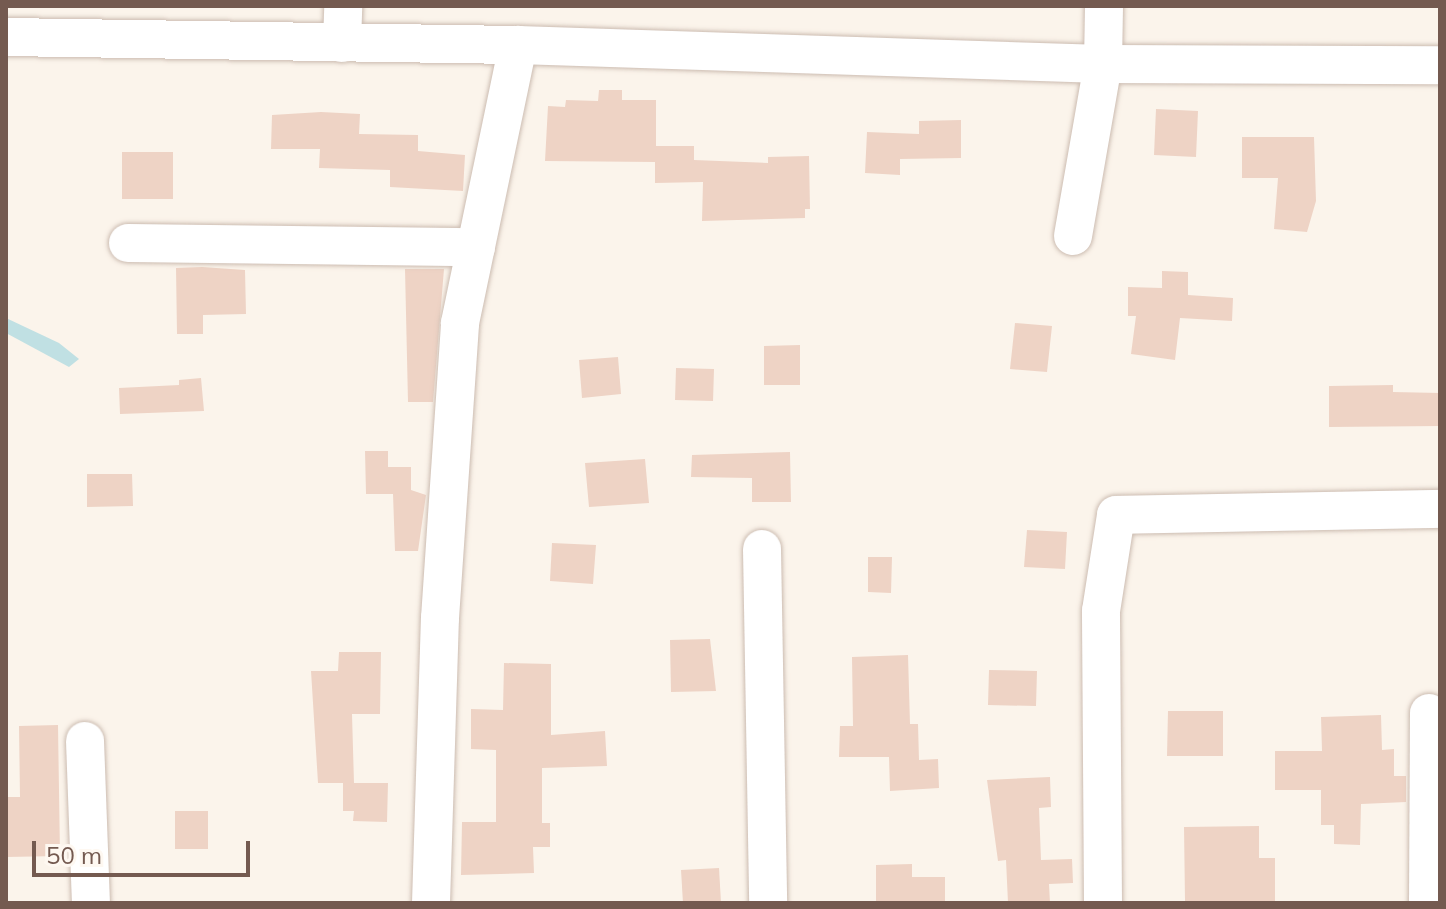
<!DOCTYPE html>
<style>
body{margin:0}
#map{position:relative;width:1446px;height:909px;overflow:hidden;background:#fbf4eb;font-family:Mulish,sans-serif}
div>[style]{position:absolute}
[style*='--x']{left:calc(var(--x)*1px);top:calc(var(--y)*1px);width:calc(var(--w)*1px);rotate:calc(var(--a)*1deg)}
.water>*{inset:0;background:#c0e0e3}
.building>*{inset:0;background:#eed3c5}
.roads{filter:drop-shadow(0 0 2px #ccbcb1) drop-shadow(0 0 2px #ccbcb1)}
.minor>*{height:38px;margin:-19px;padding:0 19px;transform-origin:19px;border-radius:19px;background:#fff}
span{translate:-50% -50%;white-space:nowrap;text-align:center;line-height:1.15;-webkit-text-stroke:7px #fef8f1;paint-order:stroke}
.frame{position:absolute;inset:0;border:8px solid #745a50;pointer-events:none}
.scale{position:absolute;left:32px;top:841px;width:218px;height:36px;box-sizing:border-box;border:4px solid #745a50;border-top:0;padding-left:10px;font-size:24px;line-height:28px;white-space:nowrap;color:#745a50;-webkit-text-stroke:6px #fef8f1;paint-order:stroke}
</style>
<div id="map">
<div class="water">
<div style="clip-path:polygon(6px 318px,59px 343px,79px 359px,69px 367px,6px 333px)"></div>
</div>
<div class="building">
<div style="clip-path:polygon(599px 90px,622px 90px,622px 100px,656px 100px,656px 146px,694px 146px,694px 160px,768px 163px,768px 157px,809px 156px,810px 209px,805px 209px,805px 218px,702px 221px,703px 182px,655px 183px,655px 162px,545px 161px,548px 106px,565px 107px,566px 100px,598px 101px)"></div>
<div style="clip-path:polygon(1156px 109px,1198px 111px,1196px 157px,1154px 155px)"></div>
<div style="clip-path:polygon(321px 112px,360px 114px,359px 134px,418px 135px,418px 151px,465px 155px,463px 191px,390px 187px,390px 170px,319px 168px,320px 149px,271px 149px,272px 115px)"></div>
<div style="clip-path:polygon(961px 120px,961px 158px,900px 159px,900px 175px,865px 173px,867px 132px,919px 134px,919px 121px)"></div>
<div style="clip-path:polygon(1242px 137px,1314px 137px,1316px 201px,1307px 232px,1274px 229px,1278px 178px,1242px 178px)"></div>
<div style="clip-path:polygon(122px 152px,173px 152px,173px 199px,122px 199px)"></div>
<div style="clip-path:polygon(202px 267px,245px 270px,246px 314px,203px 315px,203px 334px,177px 334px,176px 268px)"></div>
<div style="clip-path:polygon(405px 269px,444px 269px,433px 402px,408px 402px)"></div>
<div style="clip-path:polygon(1162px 271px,1188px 272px,1188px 295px,1233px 298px,1232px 321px,1180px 318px,1175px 360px,1131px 354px,1136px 316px,1128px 316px,1128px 287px,1162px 288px)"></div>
<div style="clip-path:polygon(1015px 323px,1052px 326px,1047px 372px,1010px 369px)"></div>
<div style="clip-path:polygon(800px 345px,800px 385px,764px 385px,764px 346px)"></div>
<div style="clip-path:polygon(618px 357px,621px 394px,582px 398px,579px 360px)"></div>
<div style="clip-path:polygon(676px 368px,714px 369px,713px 401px,675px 400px)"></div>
<div style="clip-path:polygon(201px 378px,204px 411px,120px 414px,119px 388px,179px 385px,179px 380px)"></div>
<div style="clip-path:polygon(1393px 385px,1393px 392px,1440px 393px,1440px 426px,1329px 427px,1329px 386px)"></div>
<div style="clip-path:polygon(365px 451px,388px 451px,388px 467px,411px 467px,411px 490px,426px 495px,418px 551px,395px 551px,393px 494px,366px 494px)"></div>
<div style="clip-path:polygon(790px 452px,791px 502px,752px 502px,752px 478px,691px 477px,692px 455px)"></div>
<div style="clip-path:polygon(645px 459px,649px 503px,589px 507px,585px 463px)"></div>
<div style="clip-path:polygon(87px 474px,132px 474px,133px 506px,87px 507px)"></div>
<div style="clip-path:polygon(1027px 530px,1067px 532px,1065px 569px,1024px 567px)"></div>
<div style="clip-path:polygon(552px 543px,596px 545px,593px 584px,550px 581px)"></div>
<div style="clip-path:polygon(868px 557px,892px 557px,891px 593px,868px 592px)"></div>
<div style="clip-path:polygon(710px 639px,716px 691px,671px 692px,670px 640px)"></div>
<div style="clip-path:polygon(339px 652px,381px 652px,380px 714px,352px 714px,354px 783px,388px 783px,387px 822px,353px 821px,354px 811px,343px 811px,343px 783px,318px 783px,311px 671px,338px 671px)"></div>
<div style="clip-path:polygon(908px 655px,910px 724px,918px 724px,919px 760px,938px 759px,939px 788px,890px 791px,889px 757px,839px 757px,840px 726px,853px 726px,852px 657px)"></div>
<div style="clip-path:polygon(504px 663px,551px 664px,551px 735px,605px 731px,607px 766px,542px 768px,542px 823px,550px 823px,550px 847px,533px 847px,534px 873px,461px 875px,462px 822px,496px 822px,496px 750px,471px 749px,471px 709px,503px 710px)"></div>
<div style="clip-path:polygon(989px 670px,1037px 671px,1036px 706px,988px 705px)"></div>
<div style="clip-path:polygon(1168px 711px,1223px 711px,1223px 756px,1167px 756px)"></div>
<div style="clip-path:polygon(1381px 715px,1382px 750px,1394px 749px,1394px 776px,1406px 776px,1406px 802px,1361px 804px,1360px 845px,1334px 844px,1334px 825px,1321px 825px,1321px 790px,1275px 790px,1275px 751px,1322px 751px,1321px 717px)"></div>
<div style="clip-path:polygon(58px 725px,60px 856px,6px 857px,6px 797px,20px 797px,19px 726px)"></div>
<div style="clip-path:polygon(1050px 777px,1051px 807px,1039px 808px,1041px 860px,1072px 859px,1073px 883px,1049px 884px,1050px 903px,1008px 903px,1006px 860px,998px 861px,987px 780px)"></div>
<div style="clip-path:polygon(175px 811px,208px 811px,208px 849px,175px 849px)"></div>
<div style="clip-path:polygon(1259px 826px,1259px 858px,1275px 858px,1275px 903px,1185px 901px,1184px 827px)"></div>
<div style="clip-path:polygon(912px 864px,912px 877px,945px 877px,945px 903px,876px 903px,876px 865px)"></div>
<div style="clip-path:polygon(719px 868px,721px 903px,683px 903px,681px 870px)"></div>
</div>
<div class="roads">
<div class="minor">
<div style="--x:6;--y:37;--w:512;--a:0.9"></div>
<div style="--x:518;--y:45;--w:585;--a:1.86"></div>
<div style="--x:1103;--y:64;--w:337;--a:0.2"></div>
<div style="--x:342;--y:43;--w:37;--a:-88"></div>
<div style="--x:1073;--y:236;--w:175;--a:-80.1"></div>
<div style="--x:1103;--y:64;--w:58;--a:-89"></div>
<div style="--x:128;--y:243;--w:348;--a:0.7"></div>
<div style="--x:762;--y:549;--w:354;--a:89"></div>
<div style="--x:85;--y:741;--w:162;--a:87.9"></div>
<div style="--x:431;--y:903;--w:285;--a:-88.2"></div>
<div style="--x:440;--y:618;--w:296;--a:-86.1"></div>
<div style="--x:460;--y:323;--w:284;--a:-78.2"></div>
<div style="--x:1103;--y:903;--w:292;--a:-90.4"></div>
<div style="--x:1101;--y:611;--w:97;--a:-81.1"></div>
<div style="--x:1116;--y:515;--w:324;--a:-1.1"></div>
<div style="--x:1428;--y:903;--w:190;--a:-89.7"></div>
</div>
</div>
<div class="frame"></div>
<div class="scale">50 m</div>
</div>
